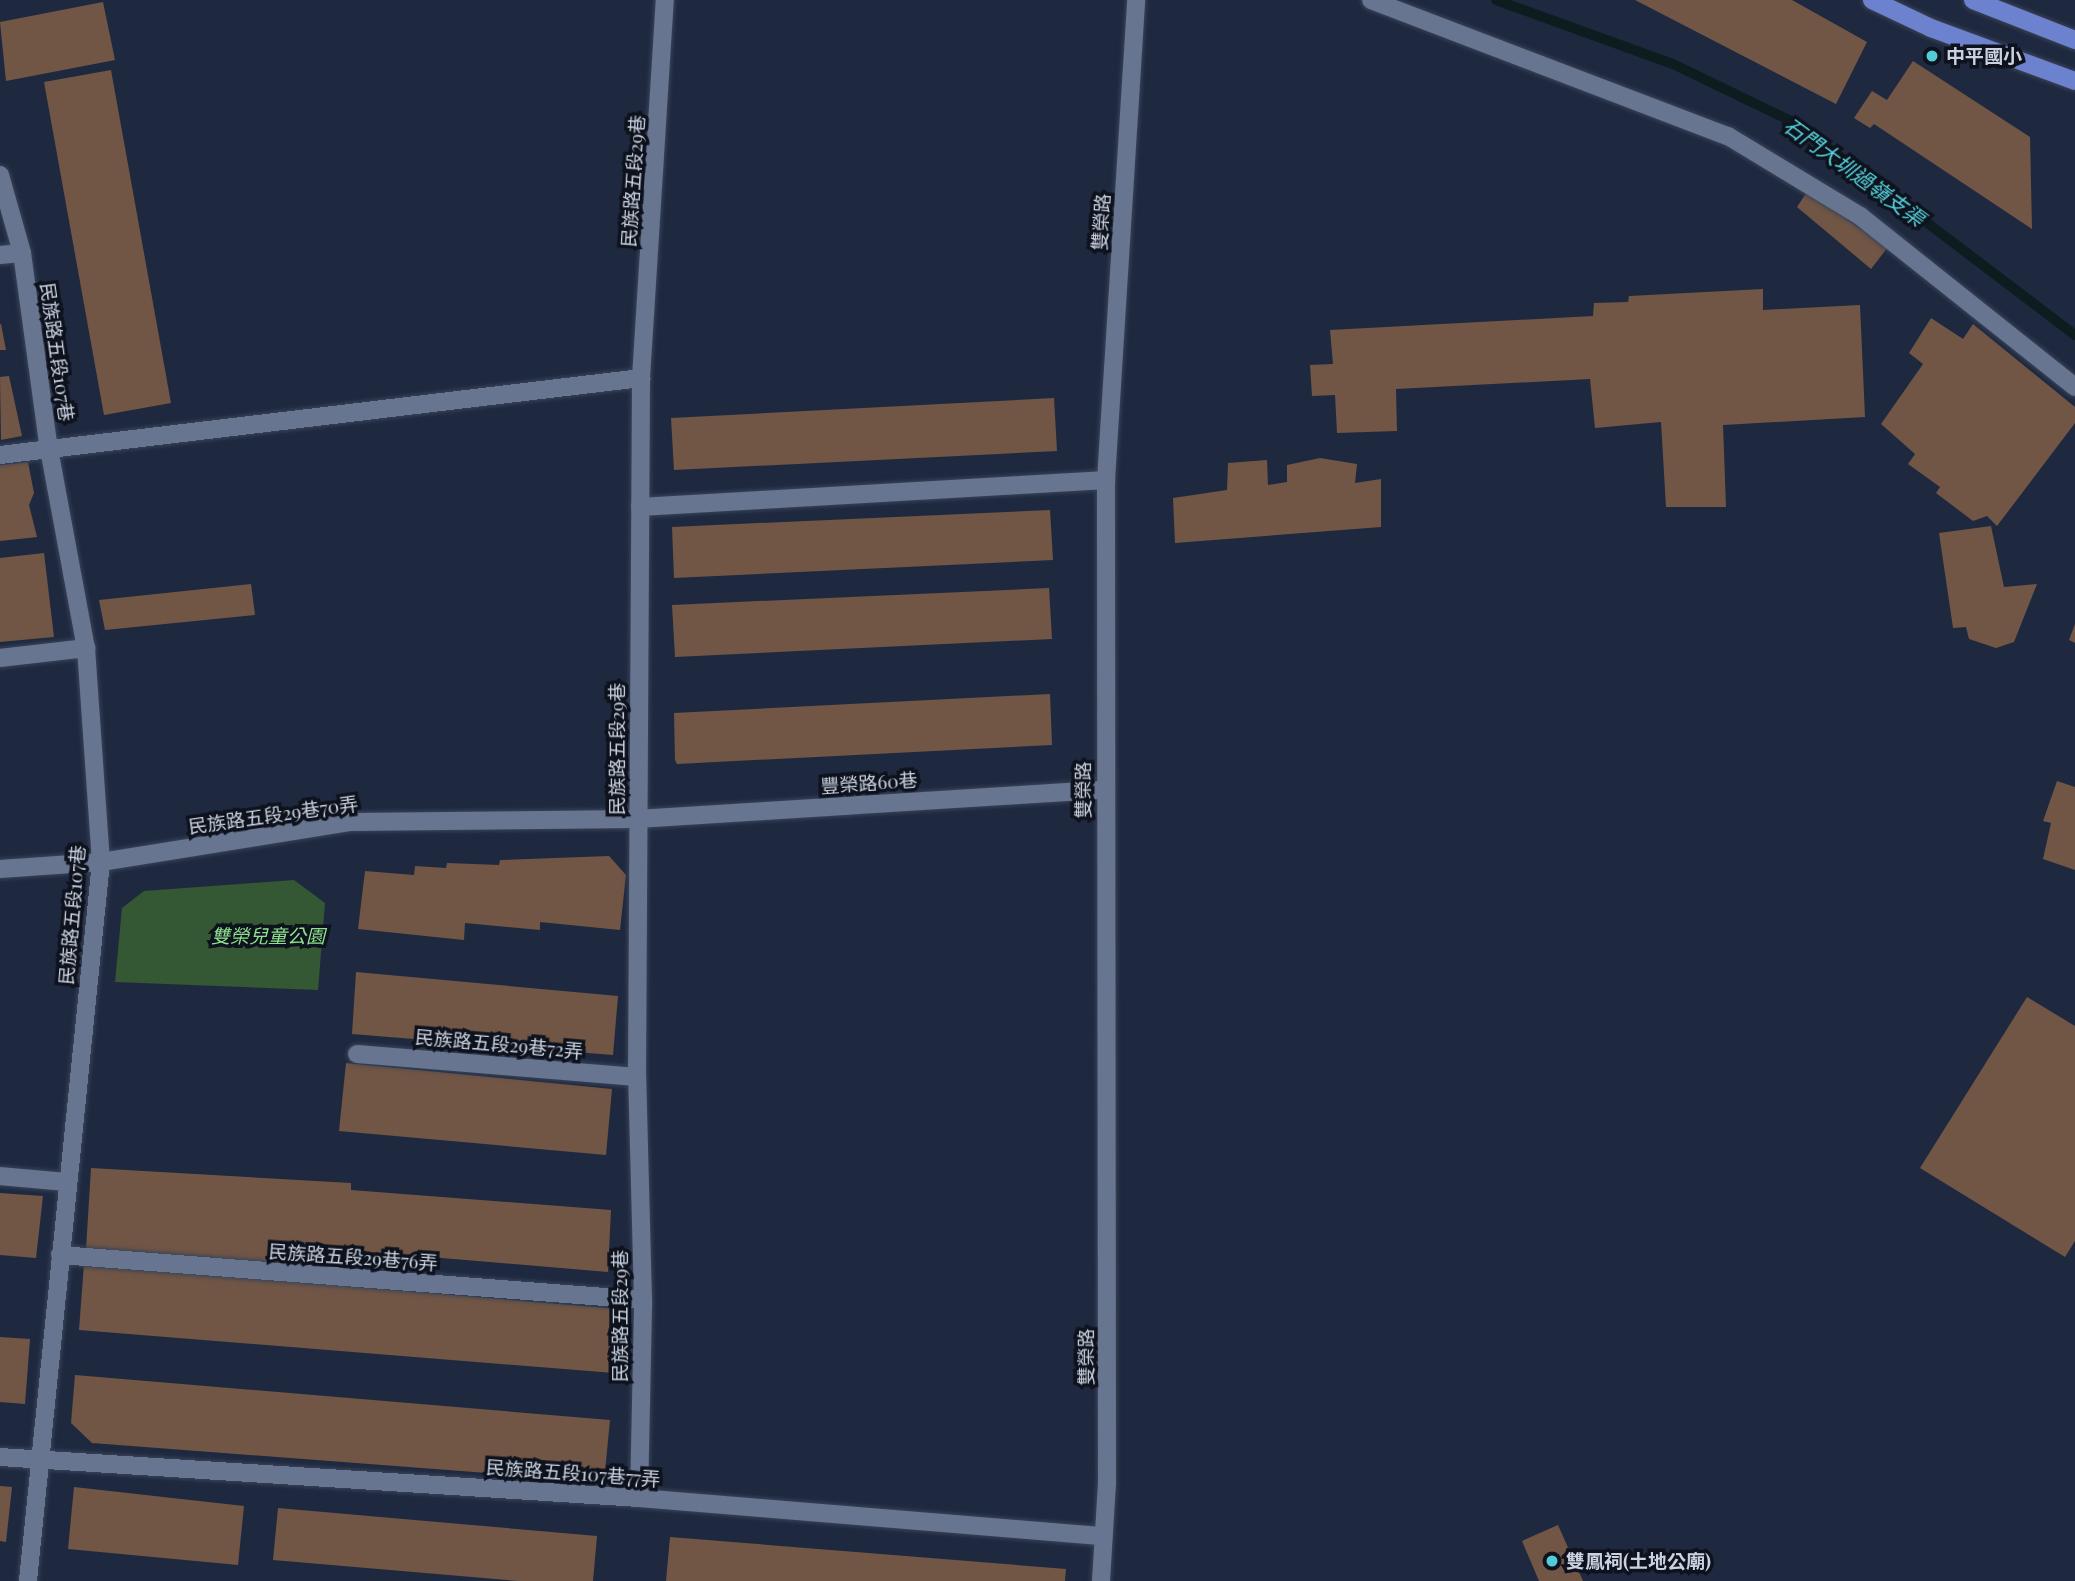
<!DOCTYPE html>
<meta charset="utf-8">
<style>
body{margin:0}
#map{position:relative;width:2075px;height:1581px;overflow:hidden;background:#1e2940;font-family:"Playfair Display","Noto Sans TC",serif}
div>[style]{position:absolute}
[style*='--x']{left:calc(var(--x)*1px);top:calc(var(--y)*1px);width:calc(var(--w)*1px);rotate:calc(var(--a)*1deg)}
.green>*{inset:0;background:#345734}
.stream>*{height:10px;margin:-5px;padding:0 5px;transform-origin:5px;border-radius:5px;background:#0d1d1f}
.building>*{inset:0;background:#715645}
.roads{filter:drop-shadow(0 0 2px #3a4357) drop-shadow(0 0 2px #3a4357)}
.minor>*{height:18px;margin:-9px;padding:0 9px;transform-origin:9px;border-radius:9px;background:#687590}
.major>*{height:18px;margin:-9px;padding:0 9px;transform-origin:9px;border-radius:9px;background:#6d82ce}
.dots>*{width:19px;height:19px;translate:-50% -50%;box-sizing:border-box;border:4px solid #0d121c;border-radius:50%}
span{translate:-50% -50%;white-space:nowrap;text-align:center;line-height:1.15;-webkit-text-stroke:7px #0d121c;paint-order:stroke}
.poi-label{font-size:19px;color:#cad2e1;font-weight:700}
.left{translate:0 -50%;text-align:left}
.street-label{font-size:19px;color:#cad2e1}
.park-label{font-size:19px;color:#8ee18f;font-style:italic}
.water-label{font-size:21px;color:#55d3de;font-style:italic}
</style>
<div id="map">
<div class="green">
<div style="clip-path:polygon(294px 880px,325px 903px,318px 990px,115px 982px,122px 908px,144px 891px)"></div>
</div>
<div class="stream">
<div style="--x:1496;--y:0;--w:188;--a:19.9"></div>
<div style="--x:1673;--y:64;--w:138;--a:25.8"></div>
<div style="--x:1797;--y:124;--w:349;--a:37.2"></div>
</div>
<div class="building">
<div style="clip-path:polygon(1635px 0,1792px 0,1867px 42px,1836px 104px)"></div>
<div style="clip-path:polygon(103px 2px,115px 60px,6px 81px,0 22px)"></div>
<div style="clip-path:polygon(1913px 61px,2030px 137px,2032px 229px,1874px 124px,1870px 128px,1854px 118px,1872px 91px,1887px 100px)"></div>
<div style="clip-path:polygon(111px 70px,171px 403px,104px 415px,44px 82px)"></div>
<div style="clip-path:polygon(1807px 192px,1888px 247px,1871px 269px,1797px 207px)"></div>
<div style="clip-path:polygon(1763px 289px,1763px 310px,1860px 305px,1865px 417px,1723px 425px,1726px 507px,1666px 507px,1661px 422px,1595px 428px,1590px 379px,1396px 389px,1397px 431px,1337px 433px,1335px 395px,1312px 396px,1310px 365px,1333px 364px,1330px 330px,1593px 316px,1594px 303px,1628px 302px,1629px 296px)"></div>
<div style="clip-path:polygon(1931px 318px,1963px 339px,1973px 324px,2075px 407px,2075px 423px,1997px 526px,1987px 516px,1973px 521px,1936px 493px,1940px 487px,1908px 464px,1915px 454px,1881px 424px,1923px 364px,1909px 353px)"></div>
<div style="clip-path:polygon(0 324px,1px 324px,6px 350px,0 350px)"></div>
<div style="clip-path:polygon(9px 376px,22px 436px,1px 440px,0 377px)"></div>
<div style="clip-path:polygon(1054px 398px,1057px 451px,674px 470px,671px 418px)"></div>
<div style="clip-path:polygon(1320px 458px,1357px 464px,1355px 483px,1381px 479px,1381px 527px,1175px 543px,1173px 498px,1227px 490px,1228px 463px,1267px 460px,1268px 485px,1287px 482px,1287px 465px)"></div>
<div style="clip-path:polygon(28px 462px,34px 493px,29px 505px,37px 537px,0 541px,0 465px)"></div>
<div style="clip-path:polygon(1050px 510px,1053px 560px,674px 578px,672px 527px)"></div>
<div style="clip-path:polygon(1991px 526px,2004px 587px,2037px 584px,2014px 642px,1996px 648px,1969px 639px,1966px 627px,1953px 628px,1939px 533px)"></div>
<div style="clip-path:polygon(44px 553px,54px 637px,0 642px,0 558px)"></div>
<div style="clip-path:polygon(251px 584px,255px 615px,105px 630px,99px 600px)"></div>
<div style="clip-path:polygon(1049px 588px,1052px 639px,675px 657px,672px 605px)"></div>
<div style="clip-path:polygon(2075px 624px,2075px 643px,2069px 640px)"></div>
<div style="clip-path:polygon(1050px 694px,1052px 745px,677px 764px,675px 760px,674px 713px)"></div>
<div style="clip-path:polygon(2057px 781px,2075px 787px,2075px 870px,2043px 859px,2051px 823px,2043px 821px)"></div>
<div style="clip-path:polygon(609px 856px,626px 875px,620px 930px,540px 922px,540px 930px,465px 923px,464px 940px,358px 929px,365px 871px,414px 875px,415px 866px,446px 868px,447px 863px,499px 865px,500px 860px)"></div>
<div style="clip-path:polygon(356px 972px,618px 996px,613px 1055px,352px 1034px)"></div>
<div style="clip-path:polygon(2027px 997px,2075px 1026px,2075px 1241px,2065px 1257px,1920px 1168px)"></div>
<div style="clip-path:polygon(346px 1063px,612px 1089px,606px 1155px,339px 1131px)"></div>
<div style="clip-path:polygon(91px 1168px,351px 1183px,351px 1190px,611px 1210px,608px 1272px,335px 1249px,333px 1268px,86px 1249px)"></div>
<div style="clip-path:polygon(0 1193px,43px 1196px,36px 1258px,0 1255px)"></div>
<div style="clip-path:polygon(84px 1264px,619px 1309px,614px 1373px,79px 1330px)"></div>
<div style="clip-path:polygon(0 1337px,30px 1339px,25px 1404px,0 1402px)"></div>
<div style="clip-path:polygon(75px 1375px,610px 1420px,604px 1482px,92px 1443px,71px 1423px)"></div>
<div style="clip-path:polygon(0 1486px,12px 1487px,6px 1542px,0 1541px)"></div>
<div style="clip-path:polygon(74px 1487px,244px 1506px,238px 1565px,68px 1549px)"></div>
<div style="clip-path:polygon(278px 1508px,597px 1536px,593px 1581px,518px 1581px,273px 1560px)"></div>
<div style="clip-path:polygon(1558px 1525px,1583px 1581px,1539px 1581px,1522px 1541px)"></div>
<div style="clip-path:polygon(670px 1537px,1066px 1569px,1065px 1581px,666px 1581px)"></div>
</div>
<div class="roads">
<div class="minor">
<div style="--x:1371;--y:0;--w:382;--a:20.9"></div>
<div style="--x:1728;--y:136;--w:154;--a:31.2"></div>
<div style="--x:1860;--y:216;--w:275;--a:38.5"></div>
<div style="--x:0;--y:175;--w:81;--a:74.2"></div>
<div style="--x:22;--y:253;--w:198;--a:82.2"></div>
<div style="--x:49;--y:449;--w:202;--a:79.5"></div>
<div style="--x:86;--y:648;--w:215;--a:86"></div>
<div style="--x:101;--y:862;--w:723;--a:95.8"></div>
<div style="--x:0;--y:255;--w:22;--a:-5"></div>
<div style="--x:0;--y:455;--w:646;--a:-6.85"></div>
<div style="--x:640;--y:507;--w:467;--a:-3.3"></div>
<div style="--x:0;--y:658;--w:87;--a:-6.6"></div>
<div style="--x:0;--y:869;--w:101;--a:-4"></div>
<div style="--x:101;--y:862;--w:253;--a:-9.1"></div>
<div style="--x:351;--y:822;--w:286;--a:-0.6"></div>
<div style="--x:637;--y:819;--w:467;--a:-3.6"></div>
<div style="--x:357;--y:1054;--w:281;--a:4.7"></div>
<div style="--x:0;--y:1176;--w:66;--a:5.2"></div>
<div style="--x:60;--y:1255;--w:585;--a:4.41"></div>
<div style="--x:0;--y:1457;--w:640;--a:3.67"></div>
<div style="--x:639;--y:1498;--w:466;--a:4.7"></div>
<div style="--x:639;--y:1498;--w:198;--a:-88.8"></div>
<div style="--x:643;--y:1300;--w:223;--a:-91.5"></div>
<div style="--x:637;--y:1077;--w:699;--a:-89.67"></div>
<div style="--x:641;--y:378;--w:379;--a:-86.4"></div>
<div style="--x:1101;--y:1581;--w:98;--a:-86.5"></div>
<div style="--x:1107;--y:1483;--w:1003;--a:-90.06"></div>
<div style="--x:1106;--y:480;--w:481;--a:-86.4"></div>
</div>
<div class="major">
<div style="--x:1872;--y:0;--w:65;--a:25.4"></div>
<div style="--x:1931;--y:28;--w:153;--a:20.2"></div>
<div style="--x:1973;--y:0;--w:110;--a:21.4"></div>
</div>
</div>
<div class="dots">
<div style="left:1932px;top:56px;background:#52cbd8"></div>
<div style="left:1552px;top:1561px;background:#52cbd8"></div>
</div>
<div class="poi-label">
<span class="left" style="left:1946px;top:56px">中平國小</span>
<span class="left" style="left:1566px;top:1561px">雙鳳祠(土地公廟)</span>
</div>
<div class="street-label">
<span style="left:633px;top:181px;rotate:-86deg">民族路五段29巷</span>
<span style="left:1101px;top:222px;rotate:-86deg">雙榮路</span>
<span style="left:57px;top:352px;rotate:82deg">民族路五段107巷</span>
<span style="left:617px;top:749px;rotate:-90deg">民族路五段29巷</span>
<span style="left:869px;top:783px;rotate:-4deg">豐榮路60巷</span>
<span style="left:1083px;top:790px;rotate:-90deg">雙榮路</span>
<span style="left:273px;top:815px;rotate:-8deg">民族路五段29巷70弄</span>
<span style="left:72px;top:915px;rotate:-85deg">民族路五段107巷</span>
<span style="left:499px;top:1044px;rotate:5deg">民族路五段29巷72弄</span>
<span style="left:353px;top:1257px;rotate:4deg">民族路五段29巷76弄</span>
<span style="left:620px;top:1316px;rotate:-90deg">民族路五段29巷</span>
<span style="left:1086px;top:1357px;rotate:-90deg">雙榮路</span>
<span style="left:573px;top:1473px;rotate:4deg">民族路五段107巷77弄</span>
</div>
<div class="park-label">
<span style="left:268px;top:936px">雙榮兒童公園</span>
</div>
<div class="water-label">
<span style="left:1855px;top:171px;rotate:36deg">石門大圳過嶺支渠</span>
</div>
</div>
